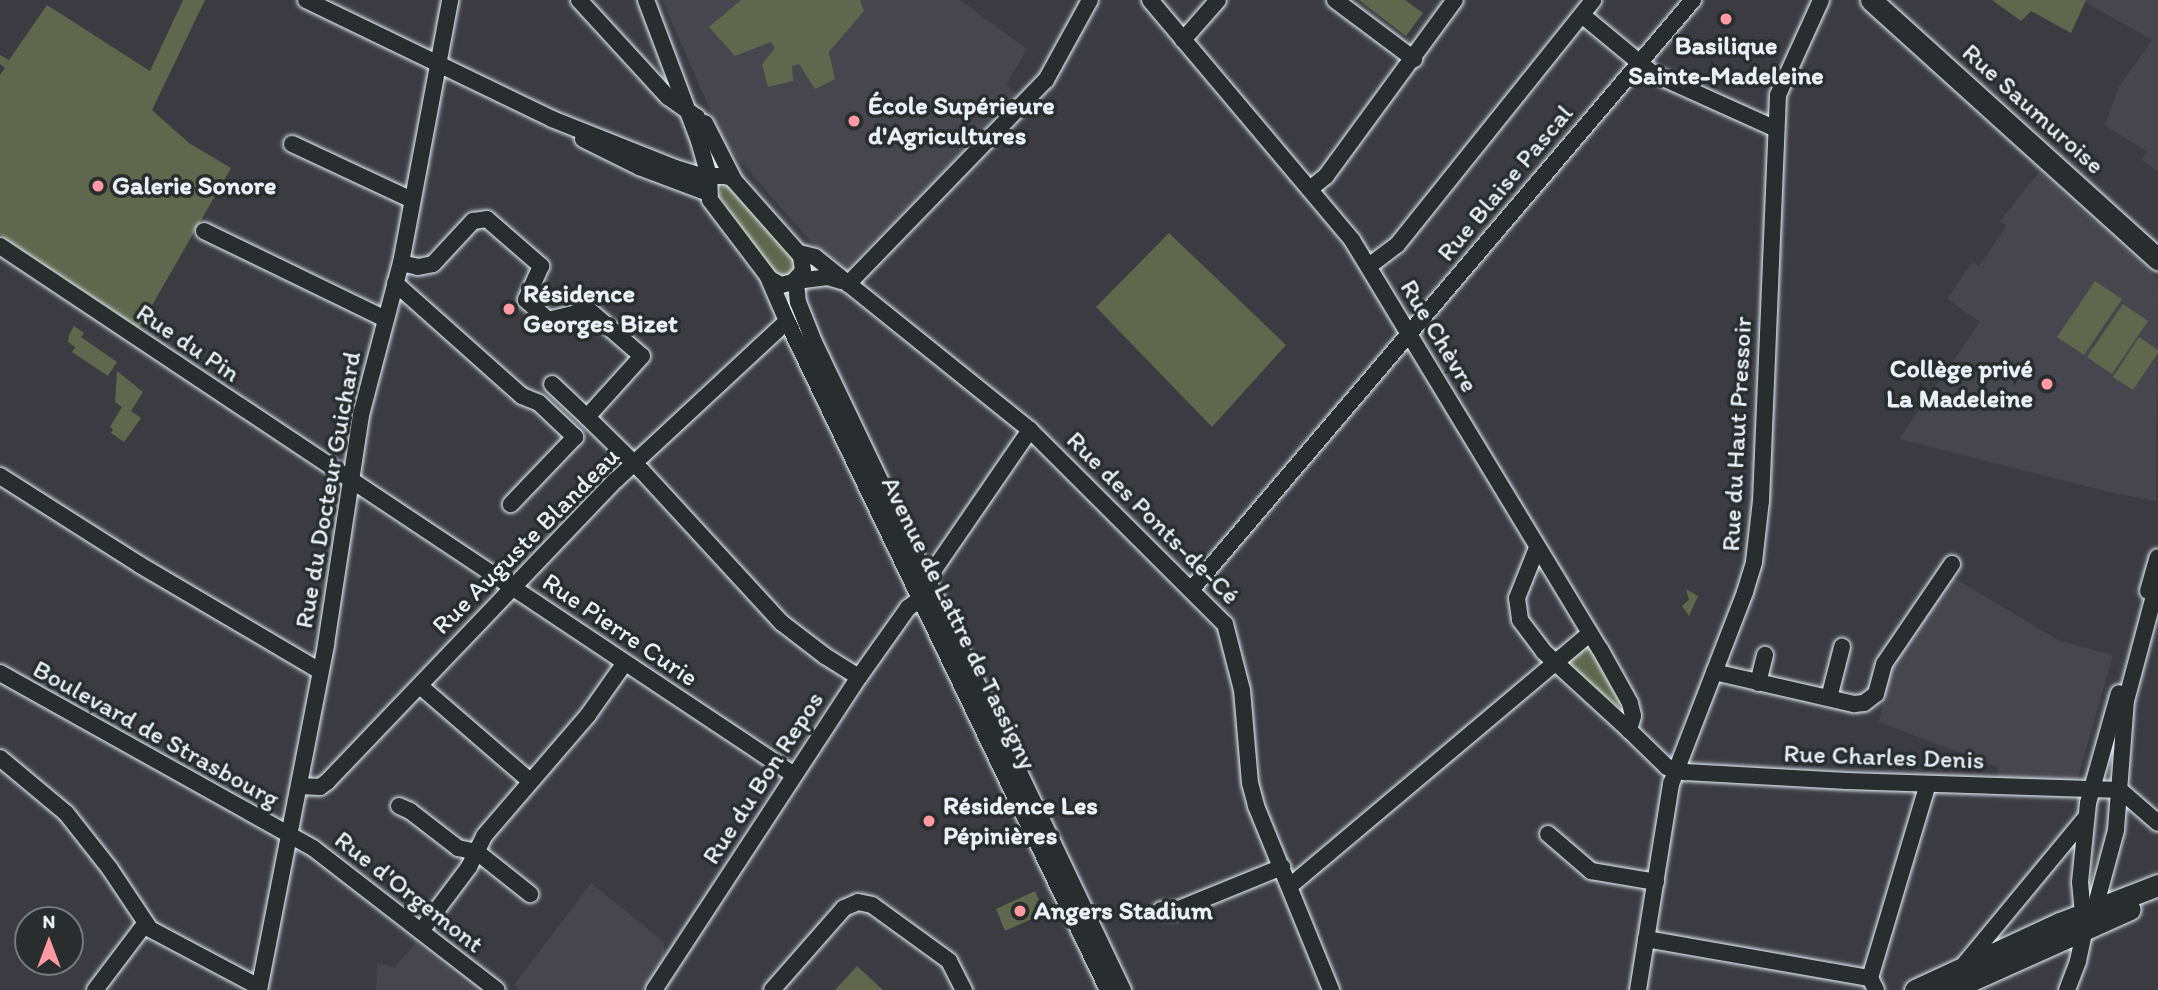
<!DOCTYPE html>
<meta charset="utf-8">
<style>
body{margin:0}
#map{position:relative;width:2158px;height:990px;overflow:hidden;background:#3b3b41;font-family:Itim,sans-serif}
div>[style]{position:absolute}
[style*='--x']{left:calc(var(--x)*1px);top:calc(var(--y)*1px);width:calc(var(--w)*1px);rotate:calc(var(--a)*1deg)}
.built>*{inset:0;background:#47454e}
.green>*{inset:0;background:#60674d}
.roads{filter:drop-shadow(0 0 2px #e8f1f8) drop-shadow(0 0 2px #e8f1f8)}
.minor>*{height:16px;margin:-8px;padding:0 8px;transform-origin:8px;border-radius:8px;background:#2a2d2e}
.major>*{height:21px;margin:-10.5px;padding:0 10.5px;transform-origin:10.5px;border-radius:10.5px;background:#2a2d2e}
.dots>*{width:19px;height:19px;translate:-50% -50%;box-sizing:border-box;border:4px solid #2a2d2e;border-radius:50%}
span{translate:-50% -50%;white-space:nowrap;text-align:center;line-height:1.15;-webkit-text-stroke:7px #2a2d2e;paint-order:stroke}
.poi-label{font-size:26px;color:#e8f1f8;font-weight:700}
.left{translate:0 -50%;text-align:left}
.right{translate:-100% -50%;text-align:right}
.street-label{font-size:26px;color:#e8f1f8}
.north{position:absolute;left:14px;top:906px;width:70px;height:70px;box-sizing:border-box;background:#2a2d2e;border:2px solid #767b7f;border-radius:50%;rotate:0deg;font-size:19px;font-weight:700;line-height:28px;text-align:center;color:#e8f1f8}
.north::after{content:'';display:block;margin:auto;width:24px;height:32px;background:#ff9aa2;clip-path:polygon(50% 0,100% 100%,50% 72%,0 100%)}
</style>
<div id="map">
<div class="built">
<div style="clip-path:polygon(662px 0,960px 0,1027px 49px,1006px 85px,1018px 95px,846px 269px,813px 244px,725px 144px)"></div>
<div style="clip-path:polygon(2086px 0,2158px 0,2158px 171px,2142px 160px,2147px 152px,2105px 125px,2118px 88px,2152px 40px,2085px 2px)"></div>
<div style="clip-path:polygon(2039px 172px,2158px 279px,2156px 501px,2113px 493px,1899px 439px,1980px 322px,1947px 299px,1972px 262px,1979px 266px,2006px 226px,2000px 221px)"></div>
<div style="clip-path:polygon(1952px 577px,2060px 641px,2113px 655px,2077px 781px,1998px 778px,1998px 767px,1879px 722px,1891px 665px)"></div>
<div style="clip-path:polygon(591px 883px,664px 942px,664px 959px,644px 990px,520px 990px,514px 985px)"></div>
<div style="clip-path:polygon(416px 943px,463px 981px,476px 990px,376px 990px,377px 964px,395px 967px)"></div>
</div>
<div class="green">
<div style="clip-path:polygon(183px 0,205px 0,152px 110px,189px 143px,231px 168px,139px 328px,0 235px,0 75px,5px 68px,0 64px,0 55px,9px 60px,47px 5px,150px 71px)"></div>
<div style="clip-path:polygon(741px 0,860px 0,864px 11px,829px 52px,835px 79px,815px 89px,799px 64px,792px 66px,793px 81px,768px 87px,762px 64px,775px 48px,771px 42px,735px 56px,709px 27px)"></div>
<div style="clip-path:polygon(1359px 0,1405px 0,1423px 13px,1406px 36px)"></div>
<div style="clip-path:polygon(1992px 0,2086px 0,2071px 33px,2031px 11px,2021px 21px)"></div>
<div style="clip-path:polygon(723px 185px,730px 187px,793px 259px,796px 266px,793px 274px,783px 278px,773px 273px,719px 195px)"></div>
<div style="clip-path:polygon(1169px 233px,1286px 345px,1212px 427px,1096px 307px)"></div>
<div style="clip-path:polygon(2095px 281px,2122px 299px,2084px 355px,2057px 337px)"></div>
<div style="clip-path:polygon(2123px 304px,2148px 321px,2112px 374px,2087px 357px)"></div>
<div style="clip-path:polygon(74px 326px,84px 333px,81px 337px,117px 362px,108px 376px,72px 352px,75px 347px,68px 342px,69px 335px)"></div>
<div style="clip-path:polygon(2139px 337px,2158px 350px,2158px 353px,2133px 390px,2113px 377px)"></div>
<div style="clip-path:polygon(117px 371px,143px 392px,131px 411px,141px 418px,124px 442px,111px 433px,113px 429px,110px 427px,122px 407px,115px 402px)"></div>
<div style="clip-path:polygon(1686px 589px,1698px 596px,1689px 616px,1682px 606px,1689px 600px)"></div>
<div style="clip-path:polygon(1585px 645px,1590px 647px,1621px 702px,1618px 707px,1566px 663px)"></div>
<div style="clip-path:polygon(1035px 891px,1045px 913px,1005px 931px,996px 909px)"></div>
<div style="clip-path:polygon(857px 966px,883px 990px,835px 990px)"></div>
</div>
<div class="roads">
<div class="minor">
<div style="--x:306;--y:0;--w:273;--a:25.8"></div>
<div style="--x:552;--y:119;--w:132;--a:21.7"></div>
<div style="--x:675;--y:168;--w:28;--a:17"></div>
<div style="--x:702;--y:176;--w:23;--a:0"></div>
<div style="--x:725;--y:176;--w:7;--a:16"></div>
<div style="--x:732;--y:178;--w:104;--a:48.5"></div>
<div style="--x:801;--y:256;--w:15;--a:82"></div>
<div style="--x:803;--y:271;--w:15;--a:132"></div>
<div style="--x:793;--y:282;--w:12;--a:166"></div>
<div style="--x:781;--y:285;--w:13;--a:-151"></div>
<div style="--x:770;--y:279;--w:99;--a:-127.2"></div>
<div style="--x:710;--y:200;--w:24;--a:-92"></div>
<div style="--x:709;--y:176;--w:36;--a:-106"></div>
<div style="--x:699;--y:141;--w:151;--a:-110.6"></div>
<div style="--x:579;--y:0;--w:132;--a:47.5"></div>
<div style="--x:668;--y:97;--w:35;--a:35"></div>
<div style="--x:697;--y:117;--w:9;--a:69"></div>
<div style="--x:700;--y:125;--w:11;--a:38"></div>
<div style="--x:1150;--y:0;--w:314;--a:49.9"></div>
<div style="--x:1352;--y:240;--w:478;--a:58.8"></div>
<div style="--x:1600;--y:649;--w:62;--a:60.9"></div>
<div style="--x:1630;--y:703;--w:13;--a:77"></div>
<div style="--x:1633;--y:716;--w:15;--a:106"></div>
<div style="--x:1629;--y:730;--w:53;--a:44.2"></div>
<div style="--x:1667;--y:767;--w:19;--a:16"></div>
<div style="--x:1685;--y:772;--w:162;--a:3.2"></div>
<div style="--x:1847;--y:781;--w:273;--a:1.9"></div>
<div style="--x:1335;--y:0;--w:99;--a:36.8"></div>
<div style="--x:1582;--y:15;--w:91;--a:39.6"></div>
<div style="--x:1652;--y:73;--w:136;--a:24.3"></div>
<div style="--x:1183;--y:40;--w:53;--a:-48.8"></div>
<div style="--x:705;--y:123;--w:64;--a:63"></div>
<div style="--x:583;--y:139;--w:63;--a:26.6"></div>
<div style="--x:639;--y:167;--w:74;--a:20.6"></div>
<div style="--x:292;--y:144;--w:132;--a:25"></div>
<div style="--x:1310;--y:189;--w:21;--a:-39"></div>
<div style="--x:1326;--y:176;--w:218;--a:-53.8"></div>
<div style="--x:204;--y:231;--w:201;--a:25.9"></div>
<div style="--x:0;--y:246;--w:954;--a:33.67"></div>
<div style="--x:799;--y:253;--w:16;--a:14"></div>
<div style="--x:815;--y:257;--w:276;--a:38.8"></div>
<div style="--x:1030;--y:430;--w:275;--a:44.9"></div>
<div style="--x:1225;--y:624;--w:68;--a:75.6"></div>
<div style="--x:1242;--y:690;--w:93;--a:85.1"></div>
<div style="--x:1250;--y:783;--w:24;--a:75"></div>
<div style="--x:1256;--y:806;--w:199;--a:67.8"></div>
<div style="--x:401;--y:263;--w:17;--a:13"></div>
<div style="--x:418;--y:267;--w:15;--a:-11"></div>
<div style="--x:433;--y:264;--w:59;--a:-47.1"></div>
<div style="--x:473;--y:221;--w:14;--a:-8"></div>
<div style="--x:487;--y:219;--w:72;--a:41"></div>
<div style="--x:541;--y:266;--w:37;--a:114"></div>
<div style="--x:526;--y:300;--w:30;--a:42"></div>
<div style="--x:548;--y:320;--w:42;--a:-13.7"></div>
<div style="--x:589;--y:310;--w:70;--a:41"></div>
<div style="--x:642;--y:356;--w:82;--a:132"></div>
<div style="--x:587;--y:417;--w:48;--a:-136.7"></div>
<div style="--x:1369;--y:266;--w:35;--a:-37"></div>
<div style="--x:1397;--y:245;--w:314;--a:-51.3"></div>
<div style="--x:768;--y:277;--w:48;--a:66.6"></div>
<div style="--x:787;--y:321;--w:742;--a:64.37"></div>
<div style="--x:796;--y:281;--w:21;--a:85"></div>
<div style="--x:798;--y:302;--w:43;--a:68.2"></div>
<div style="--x:814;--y:342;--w:718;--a:64.51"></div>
<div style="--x:796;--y:281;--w:32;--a:-7"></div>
<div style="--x:828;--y:277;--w:14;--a:17"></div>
<div style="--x:395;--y:283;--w:170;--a:41.7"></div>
<div style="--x:522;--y:396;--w:18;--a:22"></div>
<div style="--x:539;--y:403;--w:50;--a:43.4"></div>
<div style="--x:575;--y:437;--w:93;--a:133.7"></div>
<div style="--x:848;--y:284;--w:284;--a:-45.9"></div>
<div style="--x:1046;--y:80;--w:91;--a:-61.2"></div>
<div style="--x:587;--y:417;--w:77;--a:44.5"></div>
<div style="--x:642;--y:471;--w:207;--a:47.4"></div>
<div style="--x:782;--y:623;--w:54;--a:37.5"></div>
<div style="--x:825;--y:656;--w:40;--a:32"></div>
<div style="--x:0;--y:476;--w:166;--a:32.4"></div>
<div style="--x:140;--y:565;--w:209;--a:30.5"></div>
<div style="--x:1537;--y:548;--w:54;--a:111.8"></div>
<div style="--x:1517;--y:598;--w:22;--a:82"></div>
<div style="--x:1520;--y:620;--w:39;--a:53"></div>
<div style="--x:1543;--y:651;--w:117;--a:42.6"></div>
<div style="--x:925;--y:577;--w:7;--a:-27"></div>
<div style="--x:931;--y:574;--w:175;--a:-55.5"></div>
<div style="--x:1191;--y:590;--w:775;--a:-49.61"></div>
<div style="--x:2148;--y:591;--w:35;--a:-74"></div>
<div style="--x:1714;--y:672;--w:144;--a:12.9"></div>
<div style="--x:1854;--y:704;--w:10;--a:-6"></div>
<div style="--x:1864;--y:703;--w:15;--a:-37"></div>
<div style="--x:1876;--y:694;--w:31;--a:-75"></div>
<div style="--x:1884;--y:664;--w:121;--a:-55.8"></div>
<div style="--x:0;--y:673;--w:359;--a:29.2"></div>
<div style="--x:313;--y:848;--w:232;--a:37.7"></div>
<div style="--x:1758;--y:683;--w:29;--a:-76"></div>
<div style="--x:420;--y:686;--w:145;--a:40.8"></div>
<div style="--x:1829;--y:698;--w:53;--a:-75.7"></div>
<div style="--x:0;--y:758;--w:86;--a:39.8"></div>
<div style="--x:66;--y:813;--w:71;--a:51.8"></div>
<div style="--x:110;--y:869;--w:72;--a:56.3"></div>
<div style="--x:150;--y:929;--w:123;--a:28"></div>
<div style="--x:299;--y:786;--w:21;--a:3"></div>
<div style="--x:320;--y:787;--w:9;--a:-36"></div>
<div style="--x:327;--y:782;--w:418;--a:-46.3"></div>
<div style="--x:616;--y:480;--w:233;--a:-42.9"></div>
<div style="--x:2120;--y:790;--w:50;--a:41"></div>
<div style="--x:399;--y:806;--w:12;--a:24"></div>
<div style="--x:410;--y:811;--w:61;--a:37.6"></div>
<div style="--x:458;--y:848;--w:19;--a:12"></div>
<div style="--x:477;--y:852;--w:68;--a:38.4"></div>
<div style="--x:1548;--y:834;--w:57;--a:40.7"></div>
<div style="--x:1591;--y:871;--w:66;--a:9.6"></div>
<div style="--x:1290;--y:886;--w:391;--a:-40.1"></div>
<div style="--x:1161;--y:910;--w:13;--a:4"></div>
<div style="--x:1174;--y:911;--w:117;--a:-22.2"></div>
<div style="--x:2084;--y:925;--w:43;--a:-95.3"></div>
<div style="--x:2080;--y:882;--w:79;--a:-84.2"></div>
<div style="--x:2088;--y:803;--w:114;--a:-74.3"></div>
<div style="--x:421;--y:931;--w:80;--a:-53.1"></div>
<div style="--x:469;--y:867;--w:34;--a:-64"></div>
<div style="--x:484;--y:836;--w:160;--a:-49.3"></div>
<div style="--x:588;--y:715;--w:62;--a:-54.8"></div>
<div style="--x:1646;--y:939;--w:227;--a:9.9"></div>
<div style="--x:1870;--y:978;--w:13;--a:63"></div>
<div style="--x:1962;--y:967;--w:195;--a:-50.4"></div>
<div style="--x:1870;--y:978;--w:202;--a:-73.4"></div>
<div style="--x:95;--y:990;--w:83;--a:-52.9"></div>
<div style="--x:259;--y:990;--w:352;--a:-79"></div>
<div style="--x:326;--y:644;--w:232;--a:-81.3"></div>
<div style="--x:361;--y:415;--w:157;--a:-75.3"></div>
<div style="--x:401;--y:263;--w:268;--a:-79.4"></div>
<div style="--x:654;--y:990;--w:374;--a:-56.8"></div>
<div style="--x:859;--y:677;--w:85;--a:-54.6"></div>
<div style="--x:908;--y:608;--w:15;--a:-37"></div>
<div style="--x:772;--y:990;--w:109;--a:-48.7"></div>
<div style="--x:844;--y:908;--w:15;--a:-23"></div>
<div style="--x:858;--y:902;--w:14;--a:12"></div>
<div style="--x:872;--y:905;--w:95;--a:36"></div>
<div style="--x:949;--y:961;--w:33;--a:63"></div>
<div style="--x:1638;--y:990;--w:209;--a:-80.9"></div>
<div style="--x:1671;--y:784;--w:206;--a:-68.9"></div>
<div style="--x:1745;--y:592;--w:31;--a:-73"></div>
<div style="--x:1754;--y:562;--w:61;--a:-83.5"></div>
<div style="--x:1761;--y:501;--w:406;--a:-87.6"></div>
<div style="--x:1778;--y:95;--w:104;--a:-65.6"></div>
<div style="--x:2067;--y:990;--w:31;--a:-69"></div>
<div style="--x:2078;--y:961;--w:33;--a:-78"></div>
<div style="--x:2085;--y:929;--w:23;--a:-65"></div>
<div style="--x:2095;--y:908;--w:81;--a:-74.9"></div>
<div style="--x:2116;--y:830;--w:129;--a:-85.6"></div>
<div style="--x:2126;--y:701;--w:124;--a:-75.1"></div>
</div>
<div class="major">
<div style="--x:1871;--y:0;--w:387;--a:42.1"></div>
<div style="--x:1915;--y:990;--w:160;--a:-24.8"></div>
<div style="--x:2060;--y:923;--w:105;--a:-21.2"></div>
<div style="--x:1950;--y:990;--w:197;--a:-24.2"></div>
</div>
</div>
<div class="dots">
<div style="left:1726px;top:19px;background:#ff9aa2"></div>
<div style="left:854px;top:121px;background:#ff9aa2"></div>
<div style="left:98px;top:186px;background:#ff9aa2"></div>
<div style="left:509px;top:309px;background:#ff9aa2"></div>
<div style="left:2047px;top:384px;background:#ff9aa2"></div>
<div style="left:929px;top:821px;background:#ff9aa2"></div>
<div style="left:1020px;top:911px;background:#ff9aa2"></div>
</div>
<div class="poi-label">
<span style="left:1726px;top:61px">Basilique<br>Sainte-Madeleine</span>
<span class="left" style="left:868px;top:121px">École Supérieure<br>d'Agricultures</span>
<span class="left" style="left:112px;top:186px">Galerie Sonore</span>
<span class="left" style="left:523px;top:309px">Résidence<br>Georges Bizet</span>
<span class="right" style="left:2033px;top:384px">Collège privé<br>La Madeleine</span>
<span class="left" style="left:943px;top:821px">Résidence Les<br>Pépinières</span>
<span class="left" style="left:1034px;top:911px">Angers Stadium</span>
</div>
<div class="street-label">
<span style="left:2033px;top:109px;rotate:42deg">Rue Saumuroise</span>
<span style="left:1505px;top:183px;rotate:-50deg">Rue Blaise Pascal</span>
<span style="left:1439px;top:336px;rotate:59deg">Rue Chèvre</span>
<span style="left:188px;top:343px;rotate:34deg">Rue du Pin</span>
<span style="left:1737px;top:434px;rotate:-87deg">Rue du Haut Pressoir</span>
<span style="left:328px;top:490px;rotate:-80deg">Rue du Docteur Guichard</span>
<span style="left:1153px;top:518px;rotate:45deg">Rue des Ponts-de-Cé</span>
<span style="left:526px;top:541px;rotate:-45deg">Rue Auguste Blandeau</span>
<span style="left:959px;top:623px;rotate:64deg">Avenue de Lattre de Tassigny</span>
<span style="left:620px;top:630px;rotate:34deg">Rue Pierre Curie</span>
<span style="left:156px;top:734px;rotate:29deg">Boulevard de Strasbourg</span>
<span style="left:1884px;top:757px;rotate:2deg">Rue Charles Denis</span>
<span style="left:763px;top:778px;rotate:-57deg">Rue du Bon Repos</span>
<span style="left:409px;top:892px;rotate:38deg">Rue d'Orgemont</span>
</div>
<div class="north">N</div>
</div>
